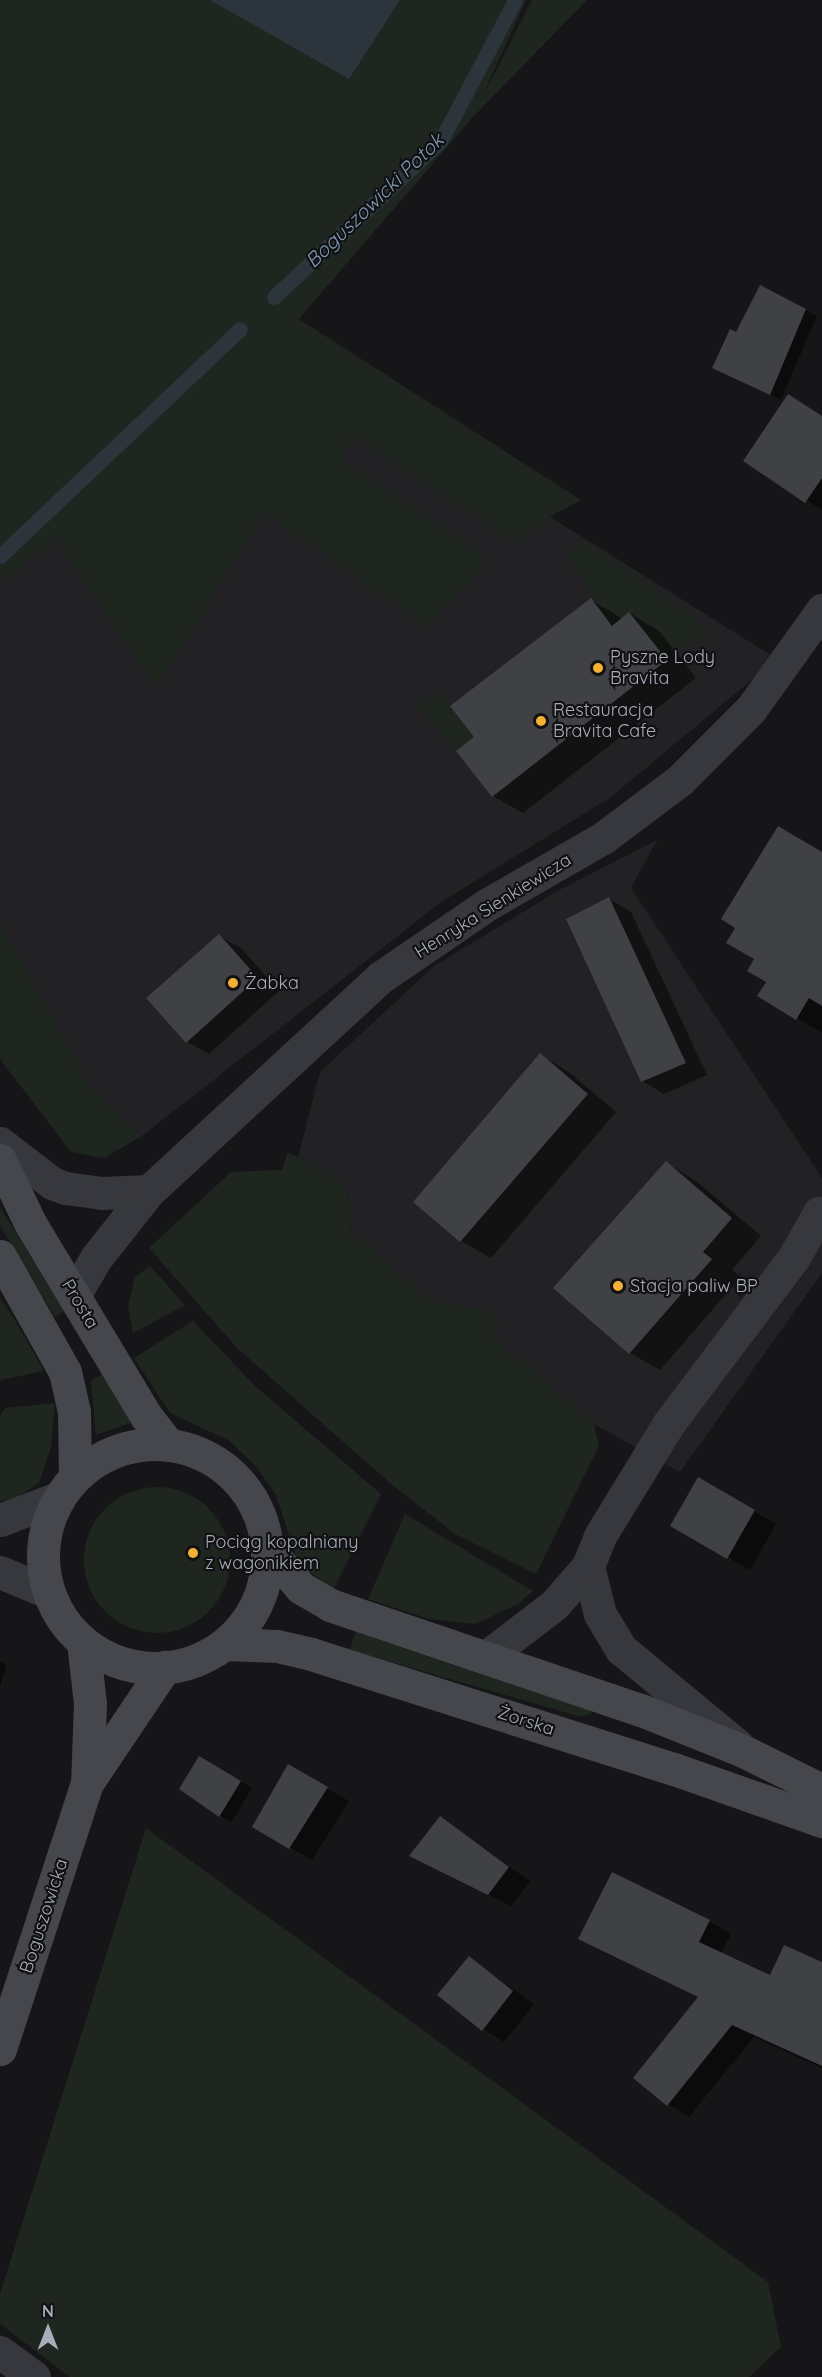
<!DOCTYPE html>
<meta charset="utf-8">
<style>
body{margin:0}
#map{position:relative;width:822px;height:2377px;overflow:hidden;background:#161618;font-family:Quicksand,sans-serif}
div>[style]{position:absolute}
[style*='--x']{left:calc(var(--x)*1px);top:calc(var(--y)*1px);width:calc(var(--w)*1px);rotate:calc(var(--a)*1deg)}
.built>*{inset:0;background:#222225}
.green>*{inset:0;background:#1e261f}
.round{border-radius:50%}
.water>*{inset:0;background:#2c353c}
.shadow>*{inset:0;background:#0007}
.stream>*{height:15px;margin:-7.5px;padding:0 7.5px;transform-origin:7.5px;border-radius:7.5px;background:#2c353c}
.building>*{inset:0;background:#404145}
.street>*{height:33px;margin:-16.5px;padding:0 16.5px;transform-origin:16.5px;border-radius:16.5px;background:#37383d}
.secondary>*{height:33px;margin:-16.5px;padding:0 16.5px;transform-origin:16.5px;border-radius:16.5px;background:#45474d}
.secondary>.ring{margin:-16.5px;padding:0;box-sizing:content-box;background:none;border:33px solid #45474d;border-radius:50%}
.dots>*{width:16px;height:16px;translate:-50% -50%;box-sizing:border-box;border:3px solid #111113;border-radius:50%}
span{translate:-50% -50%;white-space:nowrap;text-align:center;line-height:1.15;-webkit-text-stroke:4.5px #111113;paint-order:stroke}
.poi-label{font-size:18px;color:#a8adb8}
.left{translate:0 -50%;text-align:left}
.street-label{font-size:18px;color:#a8adb8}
.water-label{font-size:20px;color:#7f9bb3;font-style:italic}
.north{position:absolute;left:18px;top:2299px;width:60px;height:60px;-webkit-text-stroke:4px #111113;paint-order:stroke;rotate:0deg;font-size:16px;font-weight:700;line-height:24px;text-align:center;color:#a8adb8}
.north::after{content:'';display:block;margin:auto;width:21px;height:27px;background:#a8adb8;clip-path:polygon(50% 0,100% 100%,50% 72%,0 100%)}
</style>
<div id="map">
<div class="built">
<div style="clip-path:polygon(274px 344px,777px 659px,611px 797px,440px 903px,142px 1136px,90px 1086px,0 923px,0 584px)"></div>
<div style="clip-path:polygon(657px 840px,631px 888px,822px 1178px,822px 1273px,680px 1472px,594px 1424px,491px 1335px,499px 1322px,484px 1311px,429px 1300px,351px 1232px,347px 1190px,335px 1177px,298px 1158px,320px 1072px,434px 966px,559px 890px)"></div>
</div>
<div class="green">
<div style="clip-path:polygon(0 0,526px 0,481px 100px,532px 0,587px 0,471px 119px,299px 319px,581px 500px,549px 517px,516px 542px,353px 436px,340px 459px,487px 557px,474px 581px,425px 625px,264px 512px,157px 688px,56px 537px,0 584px)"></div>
<div style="clip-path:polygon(587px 541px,710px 631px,667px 660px,630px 612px,612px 626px,566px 556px)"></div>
<div style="clip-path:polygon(439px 691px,474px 737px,456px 751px,418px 705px)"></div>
<div style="clip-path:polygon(0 923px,90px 1086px,142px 1136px,104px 1158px,71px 1152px,0 1059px)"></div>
<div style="clip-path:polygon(288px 1152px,335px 1177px,347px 1190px,351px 1232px,429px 1300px,484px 1311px,499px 1322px,491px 1335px,594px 1424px,599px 1446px,536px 1574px,455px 1534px,390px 1483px,238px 1349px,149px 1248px,231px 1172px,282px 1170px)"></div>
<div style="clip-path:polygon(0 1207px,64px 1311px,55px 1317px,0 1226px)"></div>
<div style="clip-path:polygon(150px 1266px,185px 1305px,133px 1333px,128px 1306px,135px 1277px)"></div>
<div style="clip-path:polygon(0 1298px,15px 1320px,44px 1371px,0 1380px)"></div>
<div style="clip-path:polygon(193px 1321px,255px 1386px,381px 1494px,333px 1590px,298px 1563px,276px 1495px,256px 1466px,228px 1440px,170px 1413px,134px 1358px)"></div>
<div style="clip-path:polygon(104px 1373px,136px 1421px,96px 1435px,91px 1381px)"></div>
<div style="clip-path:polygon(55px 1403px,51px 1447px,39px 1483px,15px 1499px,0 1501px,0 1416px,5px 1408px)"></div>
<div class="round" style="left:84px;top:1487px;width:146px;height:146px"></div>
<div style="clip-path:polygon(405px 1514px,533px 1591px,518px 1604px,476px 1624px,429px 1619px,368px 1599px)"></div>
<div style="clip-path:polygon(357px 1627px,591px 1707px,591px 1714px,581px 1717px,350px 1650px)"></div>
<div style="clip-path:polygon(146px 1828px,768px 2282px,781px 2347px,749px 2377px,70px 2377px,0 2324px,0 2294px)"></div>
</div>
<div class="water">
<div style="clip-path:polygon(210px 0,400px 0,349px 79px)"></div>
</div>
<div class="shadow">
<div style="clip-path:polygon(760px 287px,817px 316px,781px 400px,725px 374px,737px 334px)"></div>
<div style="clip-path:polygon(789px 396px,822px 416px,822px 510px,745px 461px)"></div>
<div style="clip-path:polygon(591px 600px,623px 619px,630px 613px,659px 631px,696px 678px,523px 813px,493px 796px,458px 751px,476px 737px)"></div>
<div style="clip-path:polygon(822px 853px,822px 1033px,759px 995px)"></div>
<div style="clip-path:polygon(609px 899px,631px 912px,707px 1075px,664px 1094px,642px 1081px)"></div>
<div style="clip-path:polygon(219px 936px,241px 948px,279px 991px,209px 1054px,187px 1042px)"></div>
<div style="clip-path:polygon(541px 1055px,570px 1073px,616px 1112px,491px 1258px,461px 1241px,415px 1202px)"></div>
<div style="clip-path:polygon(667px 1163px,696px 1181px,761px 1236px,732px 1270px,741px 1277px,660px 1370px,630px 1353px,556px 1288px)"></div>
<div style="clip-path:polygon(698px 1479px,776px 1524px,750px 1570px,672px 1525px)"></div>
<div style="clip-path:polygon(0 1661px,7px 1665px,0 1687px)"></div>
<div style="clip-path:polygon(200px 1758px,252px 1788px,231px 1823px,181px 1788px)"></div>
<div style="clip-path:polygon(288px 1766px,349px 1801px,312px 1860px,254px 1827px)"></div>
<div style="clip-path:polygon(440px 1818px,530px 1881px,511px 1906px,412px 1856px)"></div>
<div style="clip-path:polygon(709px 1921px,731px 1934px,721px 1954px,771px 1977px,822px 1964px,822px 2068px,754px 2037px,689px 2117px,668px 2104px,700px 1998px,580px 1938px)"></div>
<div style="clip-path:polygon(469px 1958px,534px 2004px,504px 2042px,483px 2029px)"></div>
</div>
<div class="stream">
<div style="--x:274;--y:297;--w:229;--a:-43.2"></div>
<div style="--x:441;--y:140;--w:158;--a:-62.1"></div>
<div style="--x:0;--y:556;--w:330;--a:-43.4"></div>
</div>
<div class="building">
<div style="clip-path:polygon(760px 285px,806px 309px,770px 395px,712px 368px,730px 329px,736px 332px)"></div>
<div style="clip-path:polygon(788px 394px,822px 416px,822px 478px,805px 503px,743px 461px)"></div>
<div style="clip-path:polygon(591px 598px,612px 626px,629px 612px,667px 660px,492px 797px,456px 751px,474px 737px,450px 706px)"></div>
<div style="clip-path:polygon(778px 826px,822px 852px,822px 1006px,809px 998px,796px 1020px,757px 996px,766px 982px,747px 971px,754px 959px,726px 943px,735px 928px,721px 919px)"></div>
<div style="clip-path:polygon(609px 897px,686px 1063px,641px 1082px,566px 919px)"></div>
<div style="clip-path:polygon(219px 934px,258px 978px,186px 1043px,146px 998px)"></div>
<div style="clip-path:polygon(540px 1053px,588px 1094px,460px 1242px,413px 1202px)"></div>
<div style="clip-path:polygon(666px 1161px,732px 1218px,703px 1252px,712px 1259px,629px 1354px,553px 1288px)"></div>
<div style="clip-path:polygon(698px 1477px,755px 1510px,727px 1559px,670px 1526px)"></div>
<div style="clip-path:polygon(199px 1756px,241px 1781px,219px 1817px,179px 1789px)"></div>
<div style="clip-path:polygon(288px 1764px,328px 1787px,289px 1849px,252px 1827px)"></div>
<div style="clip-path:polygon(440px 1816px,509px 1867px,488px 1895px,409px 1856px)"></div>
<div style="clip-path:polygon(612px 1872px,710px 1920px,699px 1942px,770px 1975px,784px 1945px,822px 1962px,822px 2066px,732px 2025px,667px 2106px,633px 2078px,698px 1997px,578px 1939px)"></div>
<div style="clip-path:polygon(469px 1956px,513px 1991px,482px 2031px,437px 1995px)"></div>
</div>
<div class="street">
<div style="--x:0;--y:1143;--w:66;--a:37.6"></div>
<div style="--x:52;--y:1183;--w:15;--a:20"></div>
<div style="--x:66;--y:1188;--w:36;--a:8"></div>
<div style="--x:102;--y:1193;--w:47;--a:-2.4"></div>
<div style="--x:75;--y:1294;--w:42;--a:-59.7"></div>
<div style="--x:96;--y:1258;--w:85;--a:-51.7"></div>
<div style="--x:149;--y:1191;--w:316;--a:-42.7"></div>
<div style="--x:381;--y:977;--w:130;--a:-34.3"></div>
<div style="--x:488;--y:904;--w:133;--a:-29.9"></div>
<div style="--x:603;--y:838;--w:96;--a:-37"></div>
<div style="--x:680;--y:780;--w:100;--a:-45"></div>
<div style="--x:751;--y:709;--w:122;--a:-54.4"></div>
<div style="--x:0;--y:1520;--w:62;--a:-20.8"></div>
<div style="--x:588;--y:1566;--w:49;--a:76"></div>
<div style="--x:600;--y:1614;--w:41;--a:59"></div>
<div style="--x:621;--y:1649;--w:151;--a:39.6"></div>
<div style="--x:0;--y:1572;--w:52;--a:22.6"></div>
<div style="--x:486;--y:1657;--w:87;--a:-37.5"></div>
<div style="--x:555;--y:1604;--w:50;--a:-49"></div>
<div style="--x:588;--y:1566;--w:32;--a:-68"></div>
<div style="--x:600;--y:1536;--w:132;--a:-58.6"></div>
<div style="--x:669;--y:1423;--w:208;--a:-53"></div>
<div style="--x:794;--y:1257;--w:51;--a:-60.4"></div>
<div style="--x:819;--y:1213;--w:4;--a:34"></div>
<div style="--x:0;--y:2352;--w:42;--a:36.3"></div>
</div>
<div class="secondary">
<div style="--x:0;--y:1160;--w:70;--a:64.5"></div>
<div style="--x:30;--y:1223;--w:225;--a:59"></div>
<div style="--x:146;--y:1416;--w:36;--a:52"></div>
<div style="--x:0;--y:1256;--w:133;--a:60.7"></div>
<div style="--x:65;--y:1372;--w:41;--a:77.3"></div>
<div style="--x:74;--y:1412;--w:64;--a:89.1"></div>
<div class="ring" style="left:43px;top:1444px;width:191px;height:191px"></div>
<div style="--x:267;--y:1548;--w:52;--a:49.6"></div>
<div style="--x:301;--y:1588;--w:34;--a:30"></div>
<div style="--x:330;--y:1605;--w:328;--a:18.7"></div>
<div style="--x:641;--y:1710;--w:110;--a:21.9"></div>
<div style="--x:743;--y:1751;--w:88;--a:26.3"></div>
<div style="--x:83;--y:1642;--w:61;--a:83.5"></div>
<div style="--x:90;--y:1703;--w:80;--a:92.1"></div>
<div style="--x:225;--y:1644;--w:52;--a:2.2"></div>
<div style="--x:277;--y:1646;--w:35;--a:13"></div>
<div style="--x:311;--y:1654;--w:381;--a:17.6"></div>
<div style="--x:674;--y:1769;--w:157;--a:19.4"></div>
<div style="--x:0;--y:2049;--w:280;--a:-71.9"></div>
<div style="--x:87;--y:1783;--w:140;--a:-56.1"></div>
</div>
<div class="dots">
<div style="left:598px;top:668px;background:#f2b134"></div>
<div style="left:541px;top:721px;background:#f2b134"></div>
<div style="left:233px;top:983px;background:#f2b134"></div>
<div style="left:618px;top:1286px;background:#f2b134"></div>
<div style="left:193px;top:1553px;background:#f2b134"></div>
</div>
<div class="poi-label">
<span class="left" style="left:610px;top:668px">Pyszne Lody<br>Bravita</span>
<span class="left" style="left:553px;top:721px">Restauracja<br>Bravita Cafe</span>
<span class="left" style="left:245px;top:983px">Żabka</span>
<span class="left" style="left:630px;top:1286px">Stacja paliw BP</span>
<span class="left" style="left:205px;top:1553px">Pociąg kopalniany<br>z wagonikiem</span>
</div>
<div class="street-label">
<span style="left:493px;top:906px;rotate:-32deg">Henryka Sienkiewicza</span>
<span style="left:80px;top:1304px;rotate:59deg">Prosta</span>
<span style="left:526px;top:1721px;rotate:18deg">Żorska</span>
<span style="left:44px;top:1916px;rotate:-72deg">Boguszowicka</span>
</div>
<div class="water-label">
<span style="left:374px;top:200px;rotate:-44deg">Boguszowicki Potok</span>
</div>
<div class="north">N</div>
</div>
